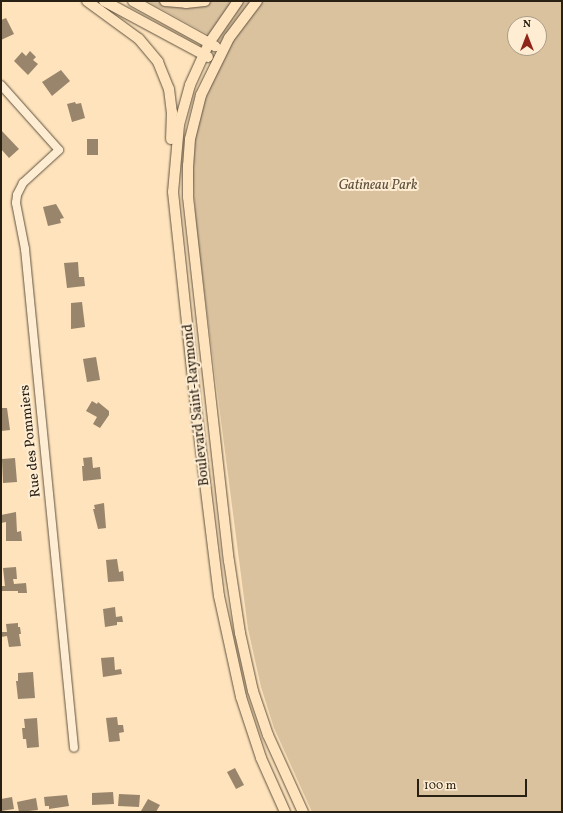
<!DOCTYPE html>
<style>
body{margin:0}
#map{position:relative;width:563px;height:813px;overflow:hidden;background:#fee3bc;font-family:Vollkorn,serif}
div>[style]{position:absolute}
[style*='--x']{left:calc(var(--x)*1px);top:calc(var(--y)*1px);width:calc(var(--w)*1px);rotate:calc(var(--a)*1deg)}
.green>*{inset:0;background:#dac29f}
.building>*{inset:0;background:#98856b}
.roads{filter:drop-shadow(0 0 1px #5e513e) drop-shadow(0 0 1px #5e513e)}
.minor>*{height:8px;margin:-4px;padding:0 4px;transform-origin:4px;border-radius:4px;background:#feedd3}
.major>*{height:10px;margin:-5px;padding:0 5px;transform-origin:5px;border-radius:5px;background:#fee3bc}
span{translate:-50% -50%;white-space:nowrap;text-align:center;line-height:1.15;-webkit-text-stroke:4px #feedd3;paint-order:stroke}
.park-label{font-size:14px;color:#5e513e;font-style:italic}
.street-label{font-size:14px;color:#292014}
.frame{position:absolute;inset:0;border:2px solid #292014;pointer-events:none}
.north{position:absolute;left:507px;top:16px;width:40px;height:40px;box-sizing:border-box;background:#feedd3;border:1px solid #a99b87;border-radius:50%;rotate:0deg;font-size:11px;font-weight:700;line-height:16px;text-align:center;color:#292014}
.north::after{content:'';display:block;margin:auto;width:14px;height:18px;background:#8f2418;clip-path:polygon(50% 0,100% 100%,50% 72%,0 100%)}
.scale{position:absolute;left:417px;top:779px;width:110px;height:18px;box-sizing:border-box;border:2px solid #292014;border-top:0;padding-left:5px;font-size:12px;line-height:14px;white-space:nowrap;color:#292014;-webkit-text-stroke:3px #feedd3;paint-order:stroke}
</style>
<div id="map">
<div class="green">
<div style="clip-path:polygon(evenodd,147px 1px,562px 1px,562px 812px,312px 812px,274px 728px,261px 687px,248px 629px,196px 228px,193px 176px,195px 139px,203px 104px,229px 46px,147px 1px,515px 24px,539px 24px,539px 48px,515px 48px,515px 24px)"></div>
</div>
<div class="building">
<div style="clip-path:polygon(6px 18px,14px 34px,1px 40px,1px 20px)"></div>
<div style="clip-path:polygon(30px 51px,36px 57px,33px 60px,38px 64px,28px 75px,14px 61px,22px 52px,26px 56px)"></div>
<div style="clip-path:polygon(61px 70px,70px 81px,52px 96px,42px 82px)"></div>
<div style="clip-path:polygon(75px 102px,76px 104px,81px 103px,85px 118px,72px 122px,67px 104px)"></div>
<div style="clip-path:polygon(1px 130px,19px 149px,9px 158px,1px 149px)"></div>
<div style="clip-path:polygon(87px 139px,98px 139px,98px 155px,87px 155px)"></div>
<div style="clip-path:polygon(56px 204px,64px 218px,60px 219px,61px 223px,48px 226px,43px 207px)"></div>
<div style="clip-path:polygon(78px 262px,79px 277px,84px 277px,85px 286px,67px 288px,64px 263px)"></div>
<div style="clip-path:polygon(82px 302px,85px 327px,71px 329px,71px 303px)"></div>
<div style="clip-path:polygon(96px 357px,100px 380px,87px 382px,83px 359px)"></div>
<div style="clip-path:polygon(92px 401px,97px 404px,98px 402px,109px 411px,109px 415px,100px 428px,93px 424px,97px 417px,86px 411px)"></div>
<div style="clip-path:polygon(1px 408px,7px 408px,10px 430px,1px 431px)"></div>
<div style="clip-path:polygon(92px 457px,93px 468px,100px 467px,101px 479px,83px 481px,82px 466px,84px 466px,83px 458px)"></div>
<div style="clip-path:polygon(15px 458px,17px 482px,3px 483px,2px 459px)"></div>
<div style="clip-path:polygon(104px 503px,106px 528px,98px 529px,93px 509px,95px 509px,94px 505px)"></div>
<div style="clip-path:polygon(16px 512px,17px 532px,21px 531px,22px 541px,6px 541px,6px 522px,1px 523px,1px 515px)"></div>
<div style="clip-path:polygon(117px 559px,119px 572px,123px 571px,124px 581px,108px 582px,106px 560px)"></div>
<div style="clip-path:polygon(16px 567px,17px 579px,13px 579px,14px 584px,26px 583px,27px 593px,18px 593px,18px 591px,1px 591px,1px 586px,5px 586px,3px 568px)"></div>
<div style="clip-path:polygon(115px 607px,116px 617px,122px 616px,123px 622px,117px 622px,117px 625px,105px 627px,103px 609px)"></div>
<div style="clip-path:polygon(18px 623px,18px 627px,20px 627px,21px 634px,19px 634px,21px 646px,9px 647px,7px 636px,1px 637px,1px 632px,7px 632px,6px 624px)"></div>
<div style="clip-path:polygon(114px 657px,115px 670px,121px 669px,122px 674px,103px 677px,101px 658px)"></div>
<div style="clip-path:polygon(33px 672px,35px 698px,18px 699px,16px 681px,18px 681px,18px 673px)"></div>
<div style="clip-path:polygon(117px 717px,118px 725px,123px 725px,124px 732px,119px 733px,120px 741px,109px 742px,106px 718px)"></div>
<div style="clip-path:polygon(37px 718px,39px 747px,27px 748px,26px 739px,23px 739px,22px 728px,25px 728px,24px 719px)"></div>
<div style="clip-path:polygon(235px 768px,244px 785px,236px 789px,227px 772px)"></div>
<div style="clip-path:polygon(113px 792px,114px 804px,92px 805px,92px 793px)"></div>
<div style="clip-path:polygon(119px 794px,140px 795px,139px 807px,118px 806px)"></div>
<div style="clip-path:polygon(67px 795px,69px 806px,49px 809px,49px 806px,45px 806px,44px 797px)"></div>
<div style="clip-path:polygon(12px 797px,14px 809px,1px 811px,1px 799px)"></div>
<div style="clip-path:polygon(36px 798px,38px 810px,19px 812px,17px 802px)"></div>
<div style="clip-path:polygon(148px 799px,160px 805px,156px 812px,141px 811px)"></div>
</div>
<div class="roads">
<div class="minor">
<div style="--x:1;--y:85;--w:87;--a:48.3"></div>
<div style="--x:59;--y:150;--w:49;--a:137.5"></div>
<div style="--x:23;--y:183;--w:13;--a:117"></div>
<div style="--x:17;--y:195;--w:8;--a:97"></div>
<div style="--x:16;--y:203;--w:47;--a:78.9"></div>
<div style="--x:25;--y:249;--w:501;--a:84.39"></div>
</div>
<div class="major">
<div style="--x:87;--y:1;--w:64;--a:36.2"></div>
<div style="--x:139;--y:39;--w:30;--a:50"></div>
<div style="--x:158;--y:62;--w:29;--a:68"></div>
<div style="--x:169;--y:89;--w:23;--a:83"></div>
<div style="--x:172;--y:112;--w:27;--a:92"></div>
<div style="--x:104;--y:1;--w:118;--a:28.3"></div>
<div style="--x:133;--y:1;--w:94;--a:28.8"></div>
<div style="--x:165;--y:1;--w:21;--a:5"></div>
<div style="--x:186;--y:3;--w:19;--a:-6"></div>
<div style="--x:238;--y:1;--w:51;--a:124.6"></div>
<div style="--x:209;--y:43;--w:46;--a:114.3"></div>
<div style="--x:190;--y:85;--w:41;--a:105.4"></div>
<div style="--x:179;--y:125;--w:67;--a:95.1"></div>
<div style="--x:173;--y:192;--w:218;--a:83.9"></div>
<div style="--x:196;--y:409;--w:188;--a:83"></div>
<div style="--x:219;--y:596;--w:103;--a:77.7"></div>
<div style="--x:241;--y:697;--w:64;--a:71.8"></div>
<div style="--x:261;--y:758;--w:59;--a:66"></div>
<div style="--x:257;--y:1;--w:46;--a:127.1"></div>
<div style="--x:229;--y:38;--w:64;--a:116.2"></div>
<div style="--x:201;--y:95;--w:45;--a:104"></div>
<div style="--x:190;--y:139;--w:26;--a:94"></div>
<div style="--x:188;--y:165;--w:32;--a:90"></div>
<div style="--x:188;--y:197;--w:366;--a:83.6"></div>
<div style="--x:229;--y:561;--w:73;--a:81.3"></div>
<div style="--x:240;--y:633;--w:59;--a:77.4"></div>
<div style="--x:253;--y:691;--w:46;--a:71.2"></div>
<div style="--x:268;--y:735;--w:85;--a:65.6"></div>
</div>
</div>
<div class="park-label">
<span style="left:378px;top:186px">Gatineau Park</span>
</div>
<div class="street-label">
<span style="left:197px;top:405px;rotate:-96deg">Boulevard Saint-Raymond</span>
<span style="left:31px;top:441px;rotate:-96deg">Rue des Pommiers</span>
</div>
<div class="frame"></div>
<div class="north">N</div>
<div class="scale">100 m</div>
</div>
